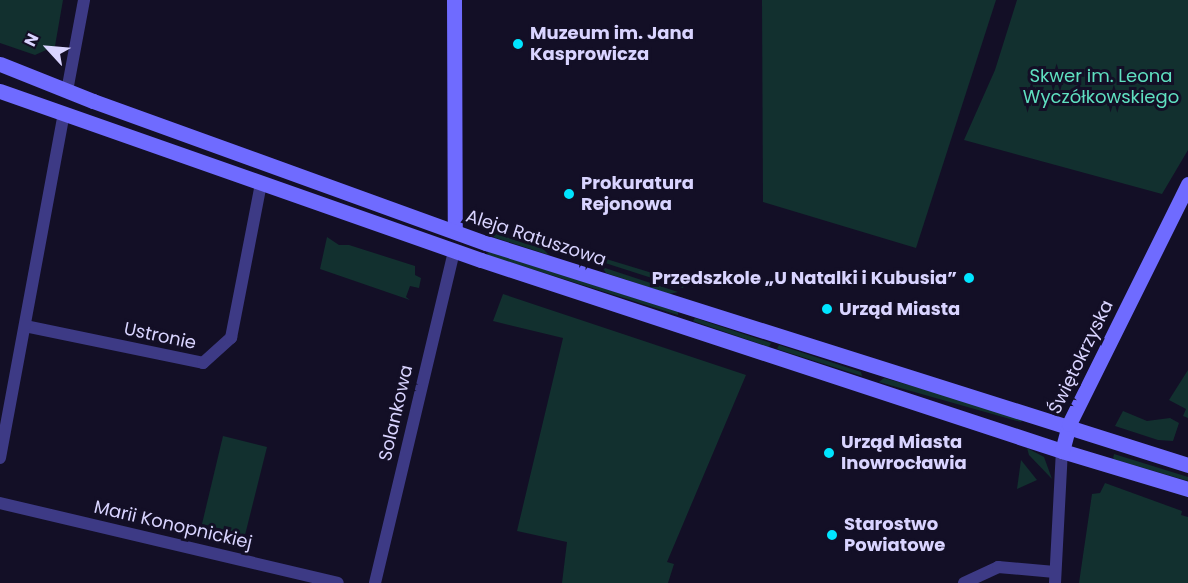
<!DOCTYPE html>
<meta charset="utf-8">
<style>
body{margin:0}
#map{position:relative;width:1188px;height:583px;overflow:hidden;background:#130f26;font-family:Poppins,sans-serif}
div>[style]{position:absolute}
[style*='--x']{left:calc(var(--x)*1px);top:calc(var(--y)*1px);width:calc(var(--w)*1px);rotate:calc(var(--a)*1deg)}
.green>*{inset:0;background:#12302f}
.street>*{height:12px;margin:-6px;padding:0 6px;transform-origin:6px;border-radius:6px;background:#3d3a85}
.secondary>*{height:15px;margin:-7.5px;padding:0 7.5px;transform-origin:7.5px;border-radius:7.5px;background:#6f6bff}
.dots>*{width:16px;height:16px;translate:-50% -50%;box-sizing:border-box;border:3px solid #130f26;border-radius:50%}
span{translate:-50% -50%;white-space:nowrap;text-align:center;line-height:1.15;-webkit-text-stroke:6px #130f26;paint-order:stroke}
.poi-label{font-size:18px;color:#d9d4ff;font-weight:700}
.left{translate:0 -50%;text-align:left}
.right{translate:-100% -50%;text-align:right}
.park-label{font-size:18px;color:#5fe0c0}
.street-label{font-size:18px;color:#d9d4ff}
.north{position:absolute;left:18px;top:18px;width:60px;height:60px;-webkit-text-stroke:4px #130f26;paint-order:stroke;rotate:296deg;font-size:16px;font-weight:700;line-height:24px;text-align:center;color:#d9d4ff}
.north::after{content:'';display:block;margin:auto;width:21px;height:27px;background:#d9d4ff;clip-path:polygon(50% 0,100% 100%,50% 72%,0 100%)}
</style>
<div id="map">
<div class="green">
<div style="clip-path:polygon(0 0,63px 0,55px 46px,35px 55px,0 43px)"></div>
<div style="clip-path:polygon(762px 0,996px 0,916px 248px,763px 202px)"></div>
<div style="clip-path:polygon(1017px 0,1188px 0,1188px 150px,1162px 194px,964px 140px,995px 70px)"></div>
<div style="clip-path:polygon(496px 234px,542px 248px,549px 255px,493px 237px)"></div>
<div style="clip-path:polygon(327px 237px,339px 245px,349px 245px,415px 266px,415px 275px,421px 278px,419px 288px,410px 286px,406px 297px,410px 300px,320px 269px)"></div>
<div style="clip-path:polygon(488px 251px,678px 312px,678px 315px,487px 255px)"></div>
<div style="clip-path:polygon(603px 258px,685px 283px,683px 288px,602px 262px)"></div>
<div style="clip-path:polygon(602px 267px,678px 292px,669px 294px,606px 273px)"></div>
<div style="clip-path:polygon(503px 294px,746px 375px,667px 562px,674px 564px,668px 583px,562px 583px,567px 542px,517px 531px,563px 338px,493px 321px)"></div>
<div style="clip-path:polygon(695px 318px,771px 343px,769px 347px,693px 321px)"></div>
<div style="clip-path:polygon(779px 345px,861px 372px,862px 376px,777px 349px)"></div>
<div style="clip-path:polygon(1188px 370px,1188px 418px,1183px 416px,1186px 409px,1169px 400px)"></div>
<div style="clip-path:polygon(884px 378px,951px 397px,1023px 418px,1021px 422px,879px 382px)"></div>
<div style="clip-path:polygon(1123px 411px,1147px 421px,1170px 418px,1179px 423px,1173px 441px,1158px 440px,1115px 426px)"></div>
<div style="clip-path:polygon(223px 436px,267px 447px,245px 535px,202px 524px)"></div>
<div style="clip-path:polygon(1027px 448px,1044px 457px,1052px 479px,1029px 455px)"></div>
<div style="clip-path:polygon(1114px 454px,1188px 477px,1188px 481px,1113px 459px)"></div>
<div style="clip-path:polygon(1021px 460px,1037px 480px,1017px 489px)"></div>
<div style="clip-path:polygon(1105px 483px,1182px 511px,1181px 515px,1188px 517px,1188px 583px,1079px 583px,1092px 494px,1100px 493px)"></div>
</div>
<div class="street">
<div style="--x:67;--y:91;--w:93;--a:-79.4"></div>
<div style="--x:25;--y:326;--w:182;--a:11.7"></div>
<div style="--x:203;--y:363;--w:38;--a:-42"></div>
<div style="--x:231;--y:338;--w:158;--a:-79"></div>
<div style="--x:0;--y:458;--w:350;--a:-79.5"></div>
<div style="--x:0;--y:503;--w:347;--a:13.3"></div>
<div style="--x:375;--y:583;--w:340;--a:-76.6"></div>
<div style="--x:964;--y:583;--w:38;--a:-25"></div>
<div style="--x:998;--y:567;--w:57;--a:5"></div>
<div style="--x:1055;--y:583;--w:132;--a:-87"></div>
</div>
<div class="secondary">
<div style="--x:454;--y:0;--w:231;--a:89.8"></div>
<div style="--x:0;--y:64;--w:100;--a:21.7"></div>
<div style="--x:93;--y:101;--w:418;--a:19.9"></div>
<div style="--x:486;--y:243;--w:736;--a:17.55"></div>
<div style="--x:0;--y:91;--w:510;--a:19.36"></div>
<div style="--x:481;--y:260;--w:612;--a:18.2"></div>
<div style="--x:1062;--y:451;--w:132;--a:16.8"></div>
<div style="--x:1062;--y:451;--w:28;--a:-75"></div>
<div style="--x:1069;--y:424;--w:268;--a:-63.6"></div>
</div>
<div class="dots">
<div style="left:518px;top:44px;background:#00e5ff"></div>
<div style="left:569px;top:194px;background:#00e5ff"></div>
<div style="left:969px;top:278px;background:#00e5ff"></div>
<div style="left:827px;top:309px;background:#00e5ff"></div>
<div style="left:829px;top:453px;background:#00e5ff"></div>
<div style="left:832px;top:535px;background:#00e5ff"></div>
</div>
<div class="poi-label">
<span class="left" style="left:530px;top:44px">Muzeum im. Jana<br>Kasprowicza</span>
<span class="left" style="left:581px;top:194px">Prokuratura<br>Rejonowa</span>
<span class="right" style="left:957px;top:278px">Przedszkole „U Natalki i Kubusia”</span>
<span class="left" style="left:839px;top:309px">Urząd Miasta</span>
<span class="left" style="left:841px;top:453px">Urząd Miasta<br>Inowrocławia</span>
<span class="left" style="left:844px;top:535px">Starostwo<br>Powiatowe</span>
</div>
<div class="park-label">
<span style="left:1101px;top:87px">Skwer im. Leona<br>Wyczółkowskiego</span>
</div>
<div class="street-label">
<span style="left:536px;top:238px;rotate:18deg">Aleja Ratuszowa</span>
<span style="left:160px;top:336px;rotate:12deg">Ustronie</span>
<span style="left:1081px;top:357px;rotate:-64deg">Świętokrzyska</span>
<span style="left:396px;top:413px;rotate:-77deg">Solankowa</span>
<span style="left:173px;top:525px;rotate:13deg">Marii Konopnickiej</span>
</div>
<div class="north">N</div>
</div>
